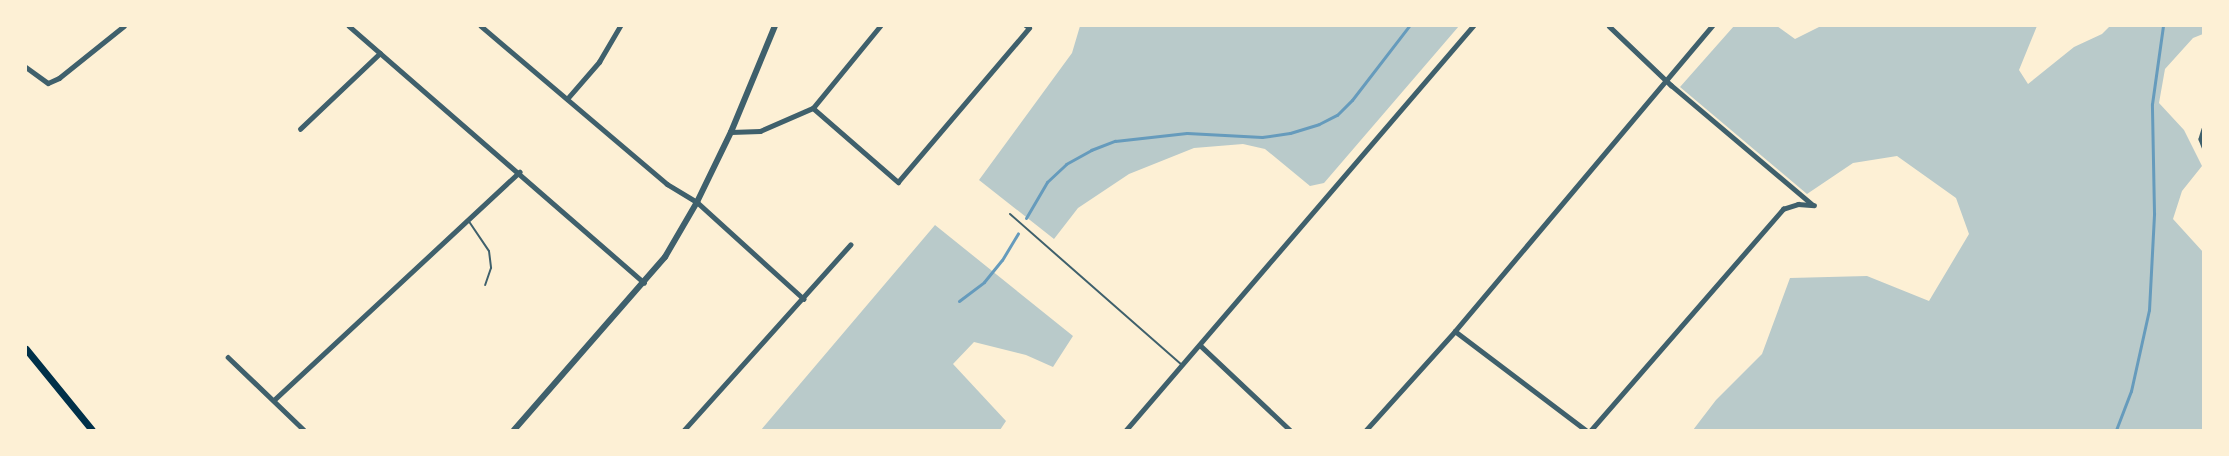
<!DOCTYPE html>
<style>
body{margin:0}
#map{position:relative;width:2229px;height:456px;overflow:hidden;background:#fdf0d5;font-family:"Fira Sans",sans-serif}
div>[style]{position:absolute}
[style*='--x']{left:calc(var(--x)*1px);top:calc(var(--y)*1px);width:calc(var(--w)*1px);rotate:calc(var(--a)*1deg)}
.green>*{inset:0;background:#b9caca}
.stream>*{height:3px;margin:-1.5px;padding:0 1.5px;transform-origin:1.5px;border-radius:1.5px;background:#669bbc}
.service>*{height:2px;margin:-1px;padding:0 1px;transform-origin:1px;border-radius:1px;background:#3f606c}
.minor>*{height:4.5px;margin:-2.25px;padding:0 2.25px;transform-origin:2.25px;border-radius:2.25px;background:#3f606c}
.tertiary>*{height:6px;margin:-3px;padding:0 3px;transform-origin:3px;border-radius:3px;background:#3f606c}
.secondary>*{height:7px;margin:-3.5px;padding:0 3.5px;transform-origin:3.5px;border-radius:3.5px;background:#003049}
span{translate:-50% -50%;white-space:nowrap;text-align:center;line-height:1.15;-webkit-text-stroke:4.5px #fdf0d5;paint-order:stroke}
.frame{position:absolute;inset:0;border:27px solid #fdf0d5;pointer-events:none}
</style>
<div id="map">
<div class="green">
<div style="clip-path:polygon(1080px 26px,1459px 26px,1324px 183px,1310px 186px,1265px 149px,1243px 144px,1194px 148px,1129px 174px,1078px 208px,1054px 239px,979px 180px,1072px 53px)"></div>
<div style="clip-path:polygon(1734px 26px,1777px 26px,1795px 39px,1821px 26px,2037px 26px,2019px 70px,2028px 84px,2074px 47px,2102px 34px,2110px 26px,2203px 26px,2203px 34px,2193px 38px,2165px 69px,2159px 103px,2184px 130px,2202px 166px,2182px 191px,2173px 219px,2203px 252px,2203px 430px,1693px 430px,1716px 400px,1762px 354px,1790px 278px,1867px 276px,1929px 301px,1969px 234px,1956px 198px,1897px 156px,1853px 163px,1807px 194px,1680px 87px)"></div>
<div style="clip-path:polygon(935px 225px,1073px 336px,1053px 367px,1026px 355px,974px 342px,953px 364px,1006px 421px,1000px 430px,761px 430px)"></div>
</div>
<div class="stream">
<div style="--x:1026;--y:218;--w:42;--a:-59.7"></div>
<div style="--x:1047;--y:182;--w:26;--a:-43"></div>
<div style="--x:1066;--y:164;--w:29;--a:-29"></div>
<div style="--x:1091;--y:150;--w:26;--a:-21"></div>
<div style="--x:1115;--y:141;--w:72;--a:-6.3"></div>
<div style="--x:1187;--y:133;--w:75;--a:3.1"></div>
<div style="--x:1262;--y:137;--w:28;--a:-8"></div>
<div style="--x:1290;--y:133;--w:30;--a:-17"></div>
<div style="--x:1319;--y:124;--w:20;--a:-27"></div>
<div style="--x:1337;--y:115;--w:21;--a:-45"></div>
<div style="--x:1352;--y:100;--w:93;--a:-52.4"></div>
<div style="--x:959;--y:301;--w:31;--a:-37"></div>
<div style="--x:984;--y:282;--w:28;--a:-51"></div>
<div style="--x:1002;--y:260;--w:31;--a:-59"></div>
<div style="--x:2116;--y:430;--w:42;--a:-69"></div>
<div style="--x:2131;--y:391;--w:83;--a:-77.5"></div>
<div style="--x:2149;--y:310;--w:97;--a:-87"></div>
<div style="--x:2154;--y:213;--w:109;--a:-91.1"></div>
<div style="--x:2152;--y:104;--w:79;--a:-82"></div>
</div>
<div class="service">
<div style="--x:1010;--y:214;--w:227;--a:41.3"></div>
<div style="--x:468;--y:220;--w:37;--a:56"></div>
<div style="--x:489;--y:251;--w:17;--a:83"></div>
<div style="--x:491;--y:268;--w:18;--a:109"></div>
</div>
<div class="minor">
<div style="--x:349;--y:26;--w:391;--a:41"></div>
<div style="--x:481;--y:26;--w:244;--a:40.3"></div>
<div style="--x:667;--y:184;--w:35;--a:31"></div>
<div style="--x:697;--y:202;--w:144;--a:42.2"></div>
<div style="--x:1609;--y:26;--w:86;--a:43.6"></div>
<div style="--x:1671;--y:85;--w:185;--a:40.2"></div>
<div style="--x:26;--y:67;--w:27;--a:36"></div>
<div style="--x:48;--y:83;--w:12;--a:-24"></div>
<div style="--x:59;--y:78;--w:83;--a:-38.7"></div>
<div style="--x:567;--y:99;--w:49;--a:-49.1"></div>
<div style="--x:599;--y:62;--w:42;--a:-59.7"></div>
<div style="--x:813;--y:108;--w:113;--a:41"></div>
<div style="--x:898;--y:182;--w:202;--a:-49.6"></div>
<div style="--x:1029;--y:28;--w:4;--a:-146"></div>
<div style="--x:300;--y:129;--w:110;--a:-43.5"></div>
<div style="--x:2204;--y:129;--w:10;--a:107"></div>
<div style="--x:2201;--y:139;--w:9;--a:69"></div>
<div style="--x:731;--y:132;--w:29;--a:-2"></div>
<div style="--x:760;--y:131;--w:58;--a:-23.5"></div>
<div style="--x:813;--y:108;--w:106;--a:-50.7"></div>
<div style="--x:1455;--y:331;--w:164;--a:37.1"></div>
<div style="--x:1201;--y:346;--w:122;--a:43.3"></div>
<div style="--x:228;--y:357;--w:105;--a:43.8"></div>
<div style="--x:274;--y:400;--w:335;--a:-42.9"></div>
<div style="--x:684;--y:430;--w:249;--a:-48.1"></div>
<div style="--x:1126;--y:430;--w:533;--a:-49.34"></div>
<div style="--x:1366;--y:430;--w:133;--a:-48"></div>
<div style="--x:1455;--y:331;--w:399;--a:-49.9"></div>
<div style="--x:1591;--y:430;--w:293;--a:-49"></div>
<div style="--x:1783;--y:209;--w:16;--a:-18"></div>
<div style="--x:1798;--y:204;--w:16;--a:4"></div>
</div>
<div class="tertiary">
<div style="--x:514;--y:430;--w:230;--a:-48.9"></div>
<div style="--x:665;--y:257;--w:64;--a:-59.8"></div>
<div style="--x:697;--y:202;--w:78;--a:-64.1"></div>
<div style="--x:731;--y:132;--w:115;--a:-67.5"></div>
</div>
<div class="secondary">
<div style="--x:26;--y:349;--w:104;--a:50.8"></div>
</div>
<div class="frame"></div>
</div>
